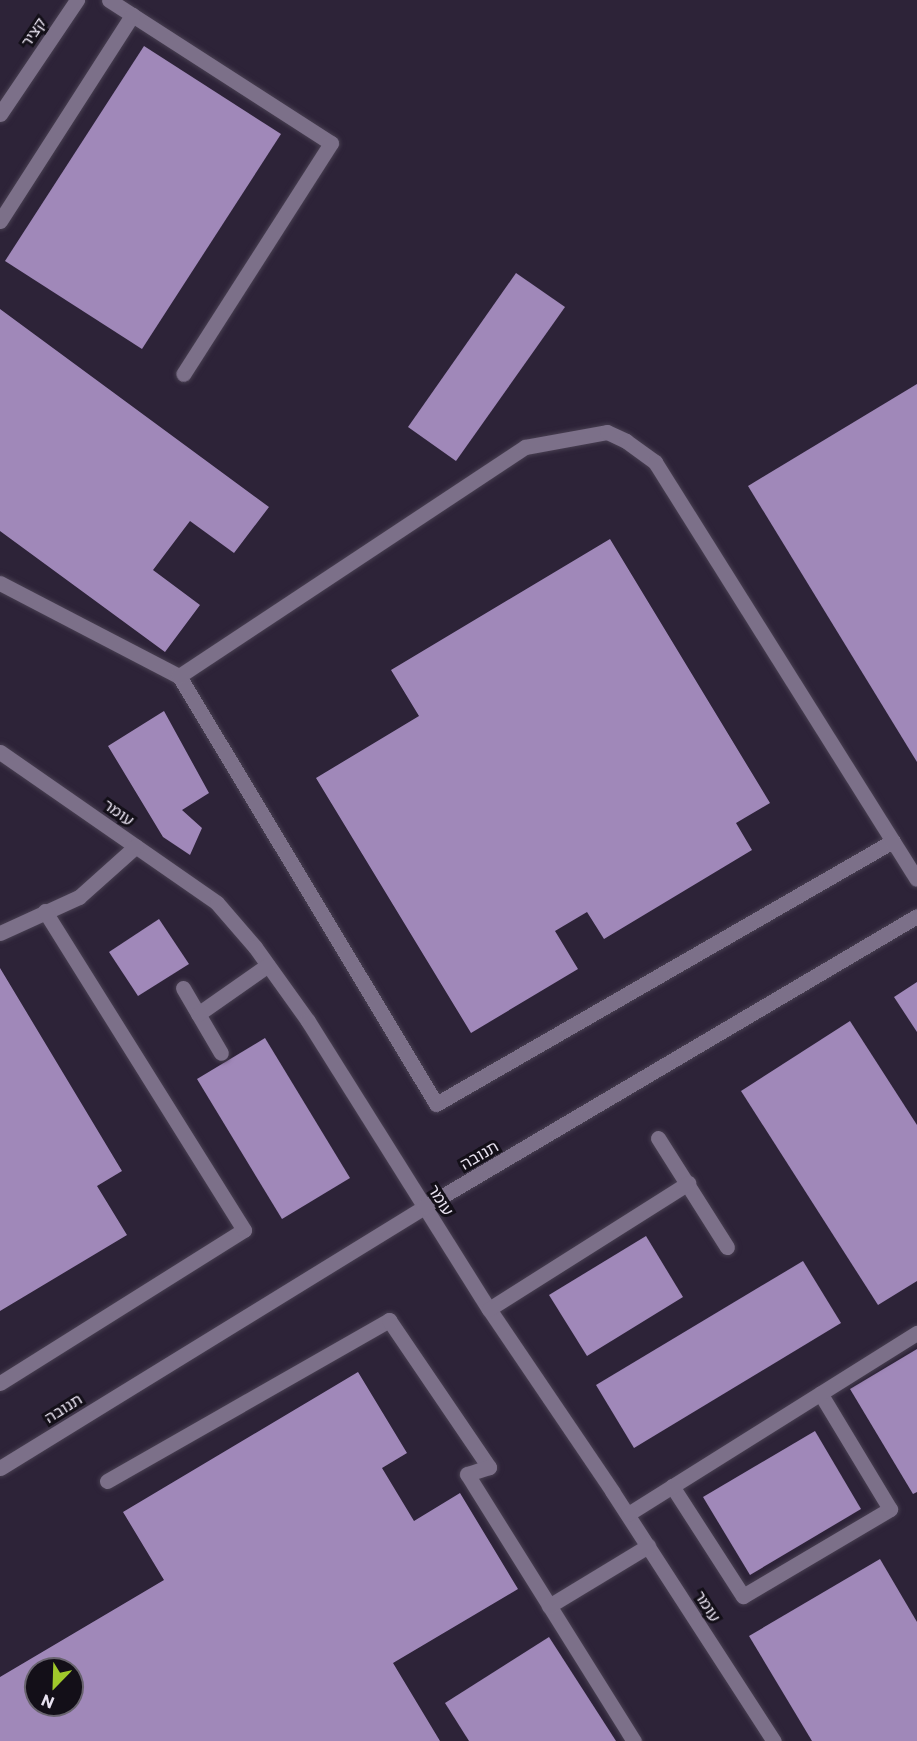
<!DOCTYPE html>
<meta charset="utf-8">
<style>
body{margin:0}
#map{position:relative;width:917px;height:1741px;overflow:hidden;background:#2d2338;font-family:Commissioner,"Noto Sans Hebrew",sans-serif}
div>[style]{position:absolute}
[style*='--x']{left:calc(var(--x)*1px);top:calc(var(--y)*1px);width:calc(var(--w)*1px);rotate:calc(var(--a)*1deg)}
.building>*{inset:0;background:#a088b9}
.roads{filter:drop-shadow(0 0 2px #483f51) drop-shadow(0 0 2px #483f51)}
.minor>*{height:15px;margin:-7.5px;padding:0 7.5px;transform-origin:7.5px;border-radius:7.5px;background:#7c7089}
span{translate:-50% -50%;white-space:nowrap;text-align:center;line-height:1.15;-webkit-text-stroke:6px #130f18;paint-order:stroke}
.street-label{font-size:16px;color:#e8e2f0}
.north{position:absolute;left:24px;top:1657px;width:60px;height:60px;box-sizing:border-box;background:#130f18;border:2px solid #68636e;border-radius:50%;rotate:203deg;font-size:16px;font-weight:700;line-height:24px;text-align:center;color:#e8e2f0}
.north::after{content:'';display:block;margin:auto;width:21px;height:27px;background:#a0c92b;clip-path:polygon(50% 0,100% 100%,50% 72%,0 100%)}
</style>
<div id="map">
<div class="building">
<div style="clip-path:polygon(144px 46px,281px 134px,142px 349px,5px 261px)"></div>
<div style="clip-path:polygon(516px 273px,565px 307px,456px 461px,408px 427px)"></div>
<div style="clip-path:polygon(0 309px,269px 507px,234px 553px,190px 521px,153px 570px,200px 605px,165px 652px,0 531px)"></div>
<div style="clip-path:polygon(917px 384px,917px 762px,748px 486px)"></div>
<div style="clip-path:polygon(610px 539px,770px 803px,736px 823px,752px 850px,604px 939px,587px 912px,555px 931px,578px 969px,471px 1033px,316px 778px,419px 716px,391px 670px)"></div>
<div style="clip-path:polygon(164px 711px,209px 793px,182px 810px,202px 828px,190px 855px,163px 837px,108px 746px)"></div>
<div style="clip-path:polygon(159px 919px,189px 964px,138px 996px,109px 952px)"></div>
<div style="clip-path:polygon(0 968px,122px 1171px,97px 1186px,127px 1235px,0 1311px)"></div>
<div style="clip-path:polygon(917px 982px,917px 1032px,894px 997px)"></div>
<div style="clip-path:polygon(850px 1021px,917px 1125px,917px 1281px,878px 1305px,741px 1091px)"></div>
<div style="clip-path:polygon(265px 1038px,350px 1178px,282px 1219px,197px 1079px)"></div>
<div style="clip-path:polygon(646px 1236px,683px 1297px,587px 1356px,549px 1295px)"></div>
<div style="clip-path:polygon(803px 1261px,841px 1323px,634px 1448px,596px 1385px)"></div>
<div style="clip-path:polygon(917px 1349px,917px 1492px,913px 1494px,850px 1389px)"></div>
<div style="clip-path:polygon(evenodd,358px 1372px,407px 1453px,382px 1468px,414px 1521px,460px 1493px,518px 1589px,393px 1663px,440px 1741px,0 1741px,0 1677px,164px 1580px,123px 1512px,358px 1372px,36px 1669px,72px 1669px,72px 1705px,36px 1705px,36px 1669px)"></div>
<div style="clip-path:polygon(815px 1431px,861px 1509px,750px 1575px,703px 1497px)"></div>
<div style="clip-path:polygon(880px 1559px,917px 1622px,917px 1741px,812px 1741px,749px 1636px)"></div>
<div style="clip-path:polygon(549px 1637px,616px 1741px,469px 1741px,445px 1703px)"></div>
</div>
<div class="roads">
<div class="minor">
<div style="--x:109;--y:0;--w:264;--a:32.8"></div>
<div style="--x:331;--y:143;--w:274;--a:122.6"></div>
<div style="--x:0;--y:114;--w:138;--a:-56"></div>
<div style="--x:0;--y:221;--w:245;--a:-57.3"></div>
<div style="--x:0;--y:583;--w:202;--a:27.5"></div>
<div style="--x:179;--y:676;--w:499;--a:59"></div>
<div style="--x:436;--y:1104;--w:527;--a:-29.92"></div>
<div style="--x:179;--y:676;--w:415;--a:-33.5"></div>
<div style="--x:525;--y:447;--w:83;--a:-10.4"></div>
<div style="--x:607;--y:432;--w:21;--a:25"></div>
<div style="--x:626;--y:441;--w:36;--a:36"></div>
<div style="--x:655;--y:462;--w:492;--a:57.9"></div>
<div style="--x:0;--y:752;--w:264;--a:34.8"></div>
<div style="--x:217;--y:903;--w:58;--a:49.2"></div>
<div style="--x:255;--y:947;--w:91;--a:54.4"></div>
<div style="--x:308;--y:1021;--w:340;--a:57.9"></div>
<div style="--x:489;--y:1309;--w:220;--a:55.9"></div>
<div style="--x:612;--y:1491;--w:298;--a:57.1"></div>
<div style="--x:0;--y:933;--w:87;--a:-24.5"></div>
<div style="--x:79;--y:897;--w:76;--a:-41.8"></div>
<div style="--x:183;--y:988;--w:75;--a:59.7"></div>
<div style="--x:198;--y:1014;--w:85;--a:-35"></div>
<div style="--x:658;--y:1138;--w:129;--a:57.7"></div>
<div style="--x:489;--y:1309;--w:236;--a:-32.3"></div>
<div style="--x:0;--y:1383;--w:288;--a:-32.1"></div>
<div style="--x:244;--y:1230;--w:376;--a:-122"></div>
<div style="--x:0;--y:1468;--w:498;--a:-31.6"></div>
<div style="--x:424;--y:1207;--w:572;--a:-30.55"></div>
<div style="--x:107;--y:1481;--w:325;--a:-29.7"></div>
<div style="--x:389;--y:1320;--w:178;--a:55.8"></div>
<div style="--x:489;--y:1467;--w:23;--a:162"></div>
<div style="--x:467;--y:1474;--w:315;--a:58"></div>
<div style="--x:672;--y:1486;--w:131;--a:57.2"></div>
<div style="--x:743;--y:1596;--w:171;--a:-30.6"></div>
<div style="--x:890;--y:1509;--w:135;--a:-121.1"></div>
<div style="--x:628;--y:1514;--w:341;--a:-32.1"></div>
<div style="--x:549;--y:1606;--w:116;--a:-31.2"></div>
</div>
</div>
<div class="street-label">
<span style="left:33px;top:32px;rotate:-56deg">קציר</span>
<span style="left:119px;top:812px;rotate:35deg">עומר</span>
<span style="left:479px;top:1155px;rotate:-30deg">תנובה</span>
<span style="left:441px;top:1200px;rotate:58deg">עומר</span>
<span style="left:63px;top:1408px;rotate:-32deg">תנובה</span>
<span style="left:708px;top:1606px;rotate:57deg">עומר</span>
</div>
<div class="north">N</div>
</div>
